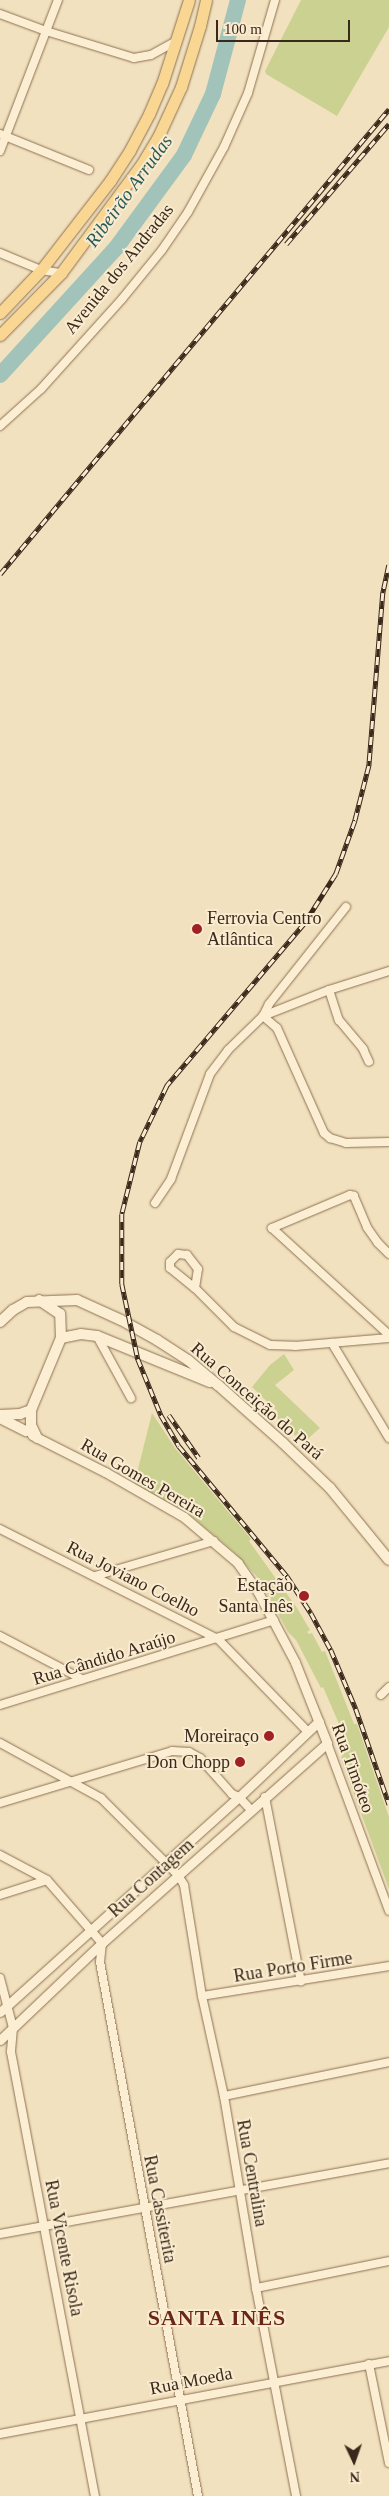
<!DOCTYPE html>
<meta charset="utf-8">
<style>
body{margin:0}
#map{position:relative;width:389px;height:2496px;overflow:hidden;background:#f2e1be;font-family:"Times New Roman",serif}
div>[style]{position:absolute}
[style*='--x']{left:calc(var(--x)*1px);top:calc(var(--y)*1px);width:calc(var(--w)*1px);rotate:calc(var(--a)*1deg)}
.green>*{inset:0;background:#cbd191}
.river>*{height:16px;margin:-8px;padding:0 8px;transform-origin:8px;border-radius:8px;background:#a2c3b9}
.roads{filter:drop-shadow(0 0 1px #8c7155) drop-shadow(0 0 1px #8c7155)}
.minor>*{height:8px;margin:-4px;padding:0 4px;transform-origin:4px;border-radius:4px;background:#fceed2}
.tertiary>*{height:9px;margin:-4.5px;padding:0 4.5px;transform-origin:4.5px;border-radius:4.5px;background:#fceed2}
.secondary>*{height:10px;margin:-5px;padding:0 5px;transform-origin:5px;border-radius:5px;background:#fceed2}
.primary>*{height:11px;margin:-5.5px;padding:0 5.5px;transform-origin:5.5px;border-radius:5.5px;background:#f9d692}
.rail>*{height:4.5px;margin-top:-2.25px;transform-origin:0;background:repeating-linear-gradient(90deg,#f9ebcf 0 8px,#3a291b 0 16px);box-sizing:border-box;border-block:1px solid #3a291b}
.dots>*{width:14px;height:14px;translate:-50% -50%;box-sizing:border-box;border:2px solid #f9ebcf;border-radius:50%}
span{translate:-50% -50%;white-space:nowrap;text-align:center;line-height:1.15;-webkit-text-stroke:4px #f9ebcf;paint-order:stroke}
.street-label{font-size:18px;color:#3a291b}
.poi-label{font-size:18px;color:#3a291b}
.left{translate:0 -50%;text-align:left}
.right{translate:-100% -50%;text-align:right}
.water-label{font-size:19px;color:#295b57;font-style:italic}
.district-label{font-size:22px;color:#6b2617;font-weight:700;letter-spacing:1px}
.north{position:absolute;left:329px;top:2436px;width:50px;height:50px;-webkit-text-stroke:4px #f9ebcf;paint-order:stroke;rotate:177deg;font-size:14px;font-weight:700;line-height:20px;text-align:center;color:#3a291b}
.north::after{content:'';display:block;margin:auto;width:18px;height:22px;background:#3a291b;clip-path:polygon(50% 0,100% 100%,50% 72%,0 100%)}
.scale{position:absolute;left:216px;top:20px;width:134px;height:22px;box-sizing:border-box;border:2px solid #3a291b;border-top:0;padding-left:6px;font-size:15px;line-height:18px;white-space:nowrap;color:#3a291b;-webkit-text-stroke:4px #f9ebcf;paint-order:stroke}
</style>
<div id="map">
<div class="green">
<div style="clip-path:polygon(301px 0,389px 0,389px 27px,337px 116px,266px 74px,265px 71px)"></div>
<div style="clip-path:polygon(284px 1354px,294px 1370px,275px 1385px,320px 1428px,303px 1443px,275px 1416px,278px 1412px,252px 1387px,270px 1365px)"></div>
<div style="clip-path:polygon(152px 1413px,175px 1448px,251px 1539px,249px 1541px,297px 1608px,310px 1630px,307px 1632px,309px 1634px,312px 1633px,322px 1652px,325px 1651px,354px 1724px,357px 1724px,389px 1817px,389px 1889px,341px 1759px,346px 1740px,323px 1687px,321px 1688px,296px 1640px,288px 1632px,260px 1580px,234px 1552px,189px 1514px,134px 1485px)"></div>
</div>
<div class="river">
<div style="--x:0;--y:375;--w:172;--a:-47.6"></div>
<div style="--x:116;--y:248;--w:115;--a:-53.8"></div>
<div style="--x:184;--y:155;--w:68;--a:-64.6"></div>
<div style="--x:213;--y:94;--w:97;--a:-75.1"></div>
</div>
<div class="roads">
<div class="minor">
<div style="--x:0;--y:14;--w:49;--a:20.3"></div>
<div style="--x:46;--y:31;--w:92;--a:17.1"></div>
<div style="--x:134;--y:58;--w:17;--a:-10"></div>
<div style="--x:151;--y:55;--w:29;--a:-29"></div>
<div style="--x:0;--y:134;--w:96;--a:22"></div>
<div style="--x:0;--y:151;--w:162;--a:-69"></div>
<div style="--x:0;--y:253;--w:44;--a:22.5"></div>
<div style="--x:41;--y:270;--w:20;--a:9"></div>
<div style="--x:0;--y:426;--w:55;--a:-42.1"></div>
<div style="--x:41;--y:389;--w:121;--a:-48"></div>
<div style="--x:122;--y:299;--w:63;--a:-50.8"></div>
<div style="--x:162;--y:250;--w:46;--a:-55.6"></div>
<div style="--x:188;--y:212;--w:74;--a:-61"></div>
<div style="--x:224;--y:147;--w:59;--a:-66"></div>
<div style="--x:248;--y:93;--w:97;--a:-73.8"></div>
<div style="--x:329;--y:990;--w:32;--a:72"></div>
<div style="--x:339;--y:1020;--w:38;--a:50"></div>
<div style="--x:363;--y:1049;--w:14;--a:65"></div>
<div style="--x:263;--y:1016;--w:18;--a:41"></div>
<div style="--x:277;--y:1028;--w:115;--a:65.9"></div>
<div style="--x:324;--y:1133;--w:8;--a:40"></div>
<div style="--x:330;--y:1138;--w:17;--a:17"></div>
<div style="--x:346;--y:1143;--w:43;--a:-1.3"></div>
<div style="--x:263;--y:1016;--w:71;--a:-21.5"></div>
<div style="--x:329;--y:990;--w:63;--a:-17.6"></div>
<div style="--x:155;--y:1203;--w:29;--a:-56"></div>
<div style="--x:171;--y:1179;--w:112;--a:-69.6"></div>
<div style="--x:210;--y:1074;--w:30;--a:-53"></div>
<div style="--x:228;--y:1050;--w:49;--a:-44.2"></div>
<div style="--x:263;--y:1016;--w:13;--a:-63"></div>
<div style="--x:269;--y:1004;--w:124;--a:-51.6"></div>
<div style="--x:389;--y:1254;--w:16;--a:-135"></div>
<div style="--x:378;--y:1243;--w:19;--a:-125"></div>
<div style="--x:367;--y:1227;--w:34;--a:-113"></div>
<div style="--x:354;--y:1196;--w:4;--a:-166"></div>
<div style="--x:350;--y:1195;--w:85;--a:157.1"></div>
<div style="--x:272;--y:1228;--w:159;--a:42.4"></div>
<div style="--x:195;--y:1288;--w:19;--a:-81"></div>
<div style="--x:198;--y:1269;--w:18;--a:-128"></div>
<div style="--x:187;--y:1255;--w:9;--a:-174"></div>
<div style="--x:178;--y:1254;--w:11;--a:135"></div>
<div style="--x:170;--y:1262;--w:6;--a:90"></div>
<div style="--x:170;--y:1268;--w:32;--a:39"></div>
<div style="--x:195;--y:1288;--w:55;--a:45"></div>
<div style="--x:234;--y:1327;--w:40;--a:26.6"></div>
<div style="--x:270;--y:1345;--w:25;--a:2"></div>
<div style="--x:295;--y:1346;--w:94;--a:-4.9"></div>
<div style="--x:97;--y:1336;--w:71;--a:61.3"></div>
<div style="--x:332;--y:1343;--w:111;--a:59"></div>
<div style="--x:0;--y:1529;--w:244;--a:26.8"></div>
<div style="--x:218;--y:1639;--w:129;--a:45.9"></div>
<div style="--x:95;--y:1576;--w:124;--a:-16.4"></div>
<div style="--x:0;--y:1636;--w:93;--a:27.7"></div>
<div style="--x:381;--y:1695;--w:11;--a:-45"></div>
<div style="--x:0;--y:1705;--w:287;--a:-17.2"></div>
<div style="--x:0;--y:1743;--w:115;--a:28.6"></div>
<div style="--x:101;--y:1798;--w:109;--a:45"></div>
<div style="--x:178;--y:1875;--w:12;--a:59"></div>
<div style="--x:184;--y:1885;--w:112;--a:80.8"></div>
<div style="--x:202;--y:1996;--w:102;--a:77.6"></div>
<div style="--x:224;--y:2096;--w:195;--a:80.5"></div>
<div style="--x:256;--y:2288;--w:212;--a:79.1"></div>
<div style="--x:327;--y:1743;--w:179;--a:69.7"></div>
<div style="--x:265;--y:1797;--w:188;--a:79"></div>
<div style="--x:0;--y:1803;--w:180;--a:-16.8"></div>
<div style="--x:172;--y:1751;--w:17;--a:3"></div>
<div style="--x:189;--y:1752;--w:13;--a:29"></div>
<div style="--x:200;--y:1758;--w:48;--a:48.4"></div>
<div style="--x:232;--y:1794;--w:8;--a:23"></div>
<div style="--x:239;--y:1797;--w:18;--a:47"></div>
<div style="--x:0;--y:1855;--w:53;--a:28"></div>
<div style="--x:47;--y:1880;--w:84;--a:48.9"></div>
<div style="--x:102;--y:1943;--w:19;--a:96"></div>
<div style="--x:100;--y:1962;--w:543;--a:79.6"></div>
<div style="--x:0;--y:1895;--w:49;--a:-17.7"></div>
<div style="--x:0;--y:1978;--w:52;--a:75.4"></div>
<div style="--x:13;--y:2028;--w:24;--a:95"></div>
<div style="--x:11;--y:2052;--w:452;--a:79.3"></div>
<div style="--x:202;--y:1996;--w:189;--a:-9.1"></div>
<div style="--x:224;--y:2096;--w:168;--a:-11.6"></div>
<div style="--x:0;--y:2234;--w:395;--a:-10.3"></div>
<div style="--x:256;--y:2288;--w:136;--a:-11.5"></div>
<div style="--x:369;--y:2364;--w:101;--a:78.6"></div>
<div style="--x:0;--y:2434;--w:396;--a:-10.6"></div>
</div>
<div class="tertiary">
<div style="--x:0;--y:2012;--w:321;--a:-42"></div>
<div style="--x:239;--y:1797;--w:110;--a:-43.5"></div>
<div style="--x:0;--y:2040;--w:141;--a:-43.6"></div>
<div style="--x:102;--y:1943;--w:301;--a:-41.6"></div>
<div style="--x:327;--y:1743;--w:87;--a:-111.6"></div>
<div style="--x:295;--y:1662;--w:79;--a:-117.9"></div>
<div style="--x:258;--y:1592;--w:35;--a:-125"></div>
<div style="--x:238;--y:1563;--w:71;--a:-139.6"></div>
<div style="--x:184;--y:1517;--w:91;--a:-150.3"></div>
<div style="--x:105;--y:1472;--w:82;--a:-153.1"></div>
</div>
<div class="secondary">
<div style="--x:0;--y:1322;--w:18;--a:-43"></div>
<div style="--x:13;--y:1310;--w:16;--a:-30"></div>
<div style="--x:27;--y:1302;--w:50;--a:-2.3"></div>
<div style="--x:77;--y:1300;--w:48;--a:24.4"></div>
<div style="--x:121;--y:1320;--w:41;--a:29.1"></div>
<div style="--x:157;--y:1340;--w:37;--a:33"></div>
<div style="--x:188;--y:1360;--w:39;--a:40"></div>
<div style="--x:218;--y:1385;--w:87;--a:41.7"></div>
<div style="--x:283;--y:1443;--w:65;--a:43.8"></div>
<div style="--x:330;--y:1488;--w:93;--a:50.7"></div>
<div style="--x:61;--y:1338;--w:20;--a:-11"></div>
<div style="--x:81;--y:1334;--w:16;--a:7"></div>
<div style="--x:97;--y:1336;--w:122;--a:22.2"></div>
<div style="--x:31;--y:1410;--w:15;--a:90"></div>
<div style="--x:31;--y:1425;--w:14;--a:65"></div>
<div style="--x:0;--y:1415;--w:20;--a:-3"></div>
<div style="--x:20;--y:1414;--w:12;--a:-20"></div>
<div style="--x:31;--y:1410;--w:78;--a:-67.4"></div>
<div style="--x:61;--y:1338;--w:24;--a:-92"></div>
<div style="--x:60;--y:1314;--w:25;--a:-146"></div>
<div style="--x:0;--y:1418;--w:29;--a:27"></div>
</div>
<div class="primary">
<div style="--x:0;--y:313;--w:59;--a:-46.4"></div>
<div style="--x:41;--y:270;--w:113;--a:-52.2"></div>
<div style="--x:110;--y:181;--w:37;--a:-57"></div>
<div style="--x:130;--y:150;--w:41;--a:-62.2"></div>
<div style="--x:149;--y:114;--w:33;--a:-67"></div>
<div style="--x:162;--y:84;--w:88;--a:-72.2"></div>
<div style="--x:0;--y:335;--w:87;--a:-45.5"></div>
<div style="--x:61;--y:273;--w:134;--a:-53.5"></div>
<div style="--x:141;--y:165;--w:33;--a:-59"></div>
<div style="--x:158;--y:137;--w:55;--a:-65.3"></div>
<div style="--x:181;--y:87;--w:64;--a:-72.7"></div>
<div style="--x:200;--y:26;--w:27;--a:-77"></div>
</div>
</div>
<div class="rail">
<div style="--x:286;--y:244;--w:158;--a:-49.4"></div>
<div style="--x:389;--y:565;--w:29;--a:102"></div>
<div style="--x:383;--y:593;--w:174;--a:94.6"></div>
<div style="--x:369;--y:766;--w:57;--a:104.3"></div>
<div style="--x:355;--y:821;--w:56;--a:109.7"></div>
<div style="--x:336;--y:874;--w:58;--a:122.3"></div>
<div style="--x:305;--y:923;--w:214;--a:130.3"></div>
<div style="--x:167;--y:1086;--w:62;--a:115.7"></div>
<div style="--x:140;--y:1142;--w:74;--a:104"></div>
<div style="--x:122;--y:1214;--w:70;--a:90"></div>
<div style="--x:122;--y:1284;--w:77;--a:78"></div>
<div style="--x:138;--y:1359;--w:61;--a:67.7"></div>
<div style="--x:161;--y:1415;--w:36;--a:60"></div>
<div style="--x:179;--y:1446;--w:169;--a:50.3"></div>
<div style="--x:287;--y:1576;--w:44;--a:57"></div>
<div style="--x:311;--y:1613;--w:42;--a:61.6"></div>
<div style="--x:331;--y:1650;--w:64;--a:67"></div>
<div style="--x:356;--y:1709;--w:101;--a:70.8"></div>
<div style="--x:0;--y:574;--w:606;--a:-50.09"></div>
<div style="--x:169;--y:1415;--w:52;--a:55.1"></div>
</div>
<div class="dots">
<div style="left:197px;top:929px;background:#a12024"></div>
<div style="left:304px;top:1596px;background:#a12024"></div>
<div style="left:269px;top:1736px;background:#a12024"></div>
<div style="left:240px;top:1762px;background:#a12024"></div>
</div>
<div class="street-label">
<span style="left:119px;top:269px;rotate:-51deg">Avenida dos Andradas</span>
<span style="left:257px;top:1401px;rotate:41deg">Rua Conceição do Pará</span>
<span style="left:143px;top:1478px;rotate:30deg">Rua Gomes Pereira</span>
<span style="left:133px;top:1579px;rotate:27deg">Rua Joviano Coelho</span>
<span style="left:104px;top:1658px;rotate:-17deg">Rua Cândido Araújo</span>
<span style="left:353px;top:1768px;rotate:70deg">Rua Timóteo</span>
<span style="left:151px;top:1878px;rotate:-42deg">Rua Contagem</span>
<span style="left:293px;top:1967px;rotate:-9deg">Rua Porto Firme</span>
<span style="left:252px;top:2173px;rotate:80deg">Rua Centralina</span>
<span style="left:160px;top:2209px;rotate:79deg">Rua Cassiterita</span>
<span style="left:64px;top:2248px;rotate:79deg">Rua Vicente Risola</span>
<span style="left:191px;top:2381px;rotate:-11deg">Rua Moeda</span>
</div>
<div class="poi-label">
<span class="left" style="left:207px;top:929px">Ferrovia Centro<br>Atlântica</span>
<span class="right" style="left:293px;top:1596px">Estação<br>Santa Inês</span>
<span class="right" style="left:259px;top:1736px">Moreiraço</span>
<span class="right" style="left:230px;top:1762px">Don Chopp</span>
</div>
<div class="water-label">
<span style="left:129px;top:191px;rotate:-54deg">Ribeirão Arrudas</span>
</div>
<div class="district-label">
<span style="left:217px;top:2318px">SANTA INÊS</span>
</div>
<div class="north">N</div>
<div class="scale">100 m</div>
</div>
